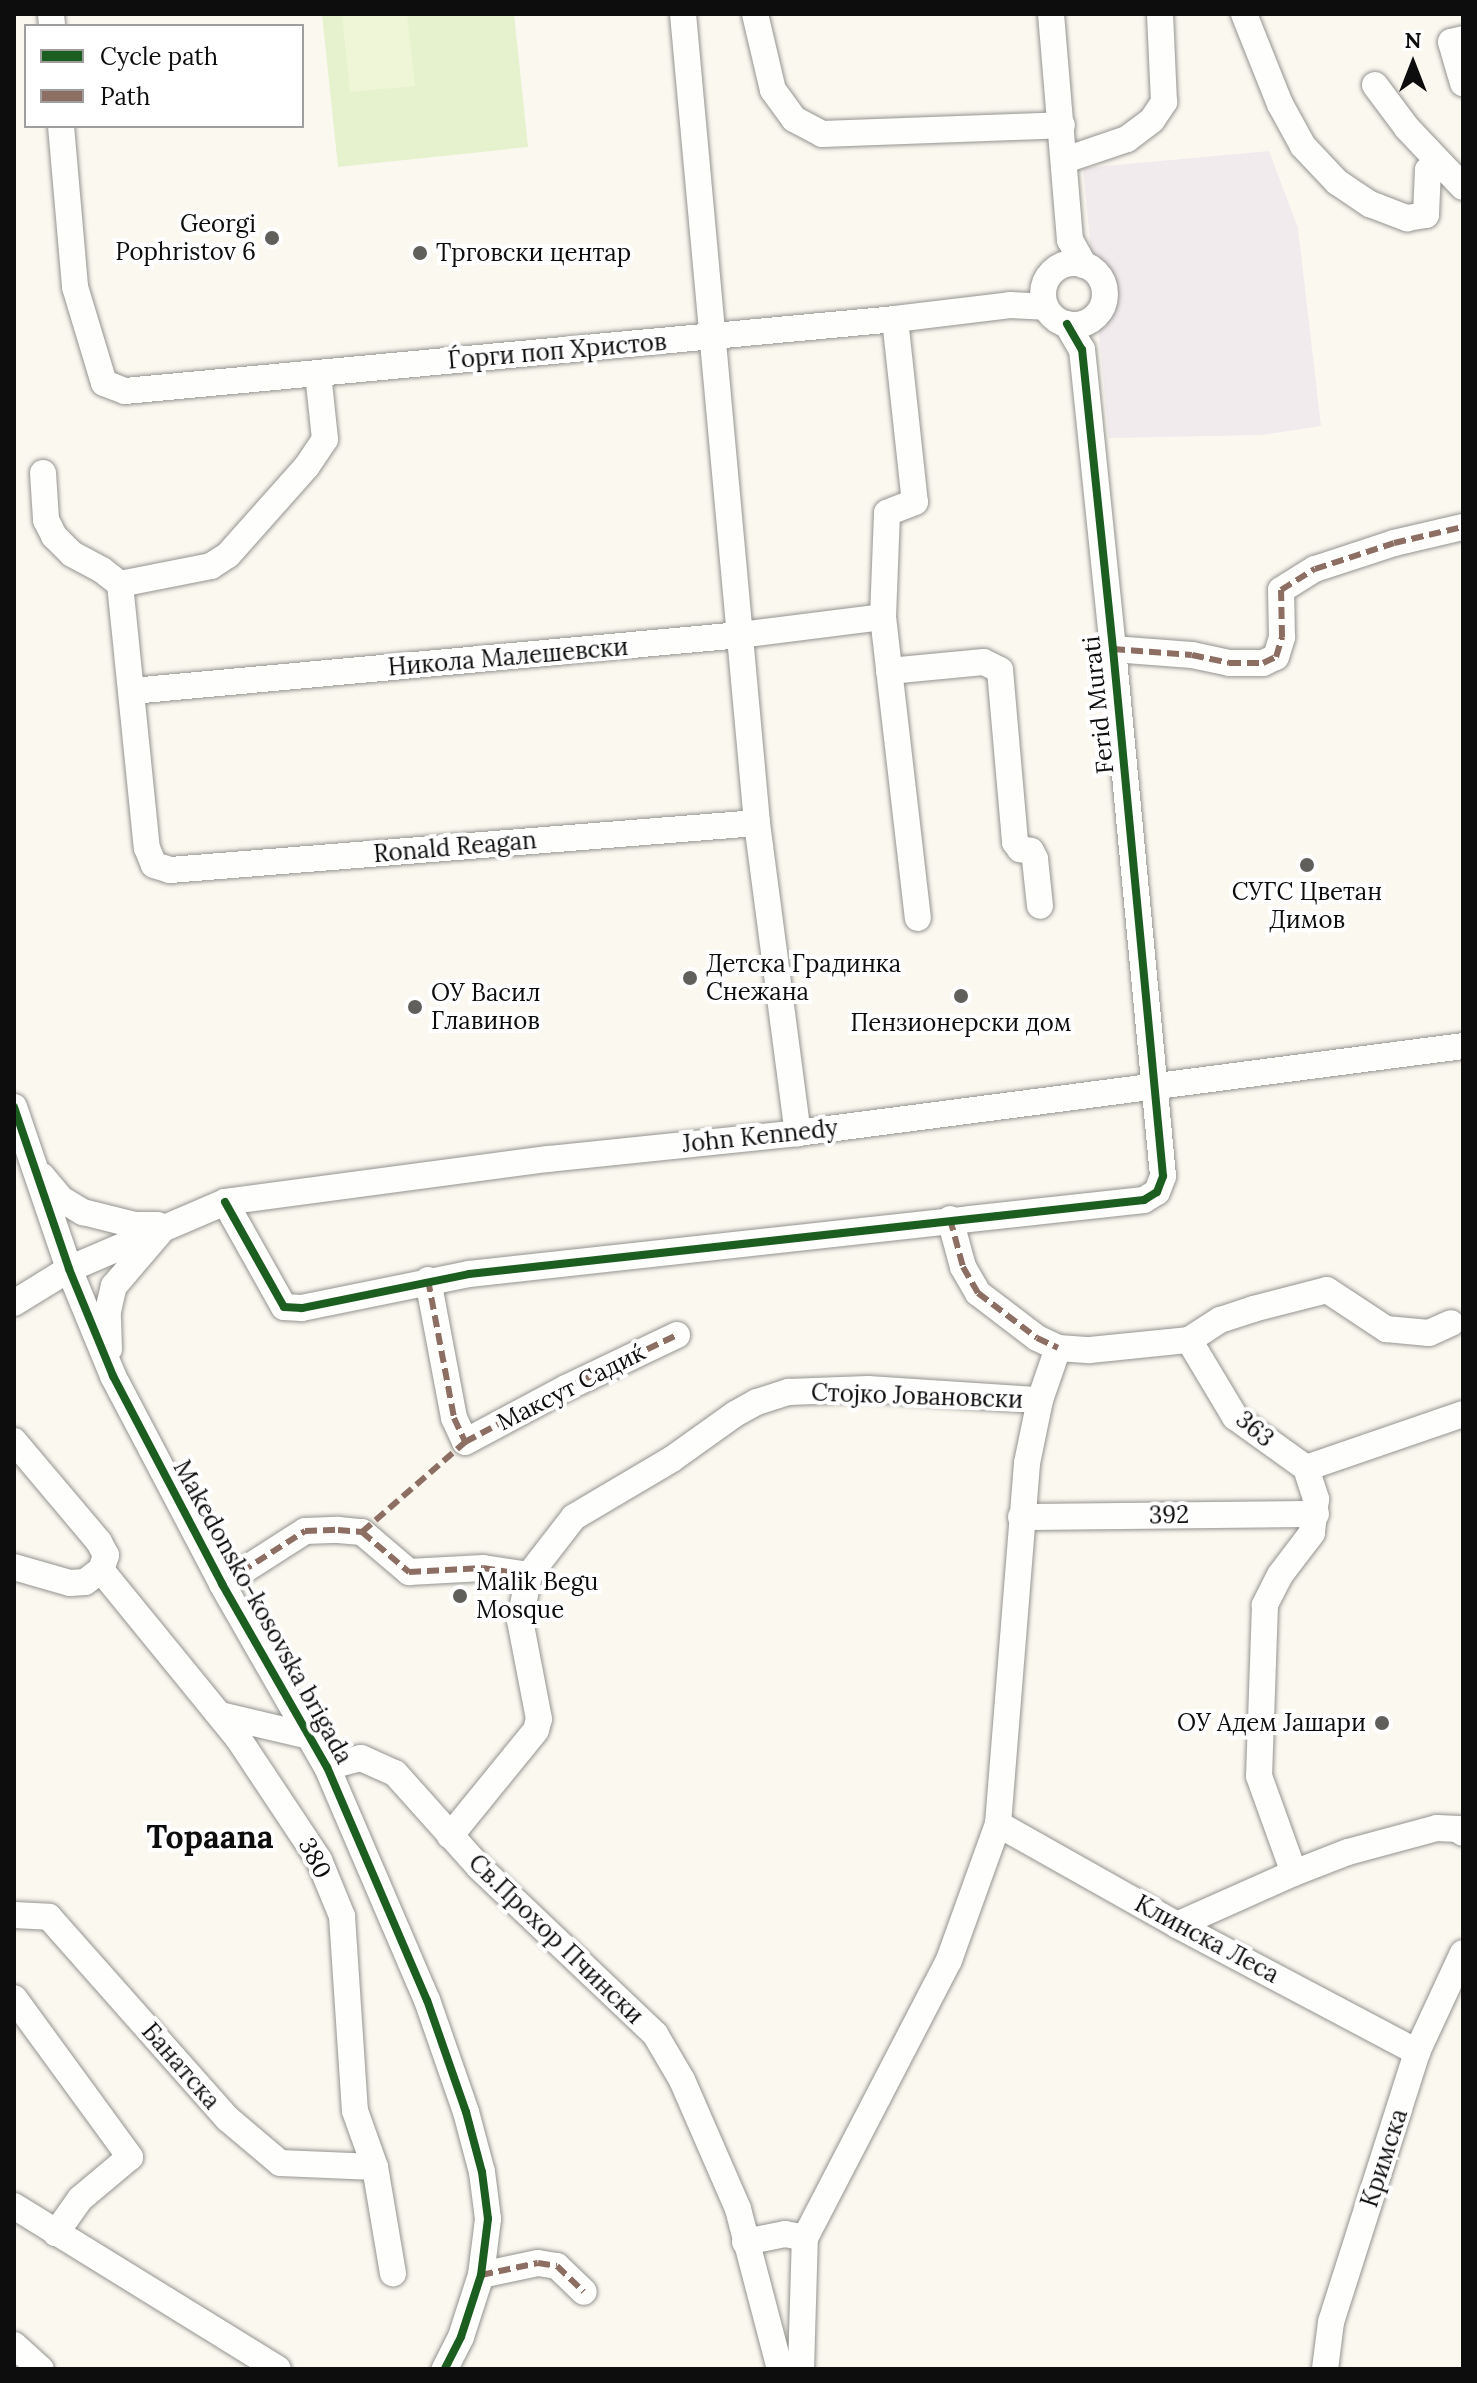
<!DOCTYPE html>
<meta charset="utf-8">
<style>
body{margin:0}
#map{position:relative;width:1477px;height:2383px;overflow:hidden;background:#fbf8f0;font-family:Lora,serif}
div>[style]{position:absolute}
[style*='--x']{left:calc(var(--x)*1px);top:calc(var(--y)*1px);width:calc(var(--w)*1px);rotate:calc(var(--a)*1deg)}
.industrial>*{inset:0;background:#f2ebee}
.green>*{inset:0;background:#e5f2cd}
.pitch>*{inset:0;background:#eff6d8}
.roads{filter:drop-shadow(0 0 2px #94938f) drop-shadow(0 0 2px #94938f)}
.minor>*{height:26px;margin:-13px;padding:0 13px;transform-origin:13px;border-radius:13px;background:#fefefd}
.minor>.ring{margin:-13px;padding:0;box-sizing:content-box;background:none;border:26px solid #fefefd;border-radius:50%}
.quiet>*{height:6px;margin-top:-3px;transform-origin:0;background:repeating-linear-gradient(90deg,#8d6e63 0 12px,transparent 0 18px)}
.cycleway>*{height:8px;margin:-4px;padding:0 4px;transform-origin:4px;border-radius:4px;background:#1b5e20}
.dots>*{width:22px;height:22px;translate:-50% -50%;box-sizing:border-box;border:4px solid #fff;border-radius:50%}
span{translate:-50% -50%;white-space:nowrap;text-align:center;line-height:1.15;-webkit-text-stroke:8px #fff;paint-order:stroke}
.poi-label{font-size:24px;color:#0d0d0d}
.right{translate:-100% -50%;text-align:right}
.left{translate:0 -50%;text-align:left}
.street-label{font-size:24px;color:#0d0d0d}
.district-label{font-size:32px;color:#0d0d0d;font-weight:700}
.frame{position:absolute;inset:0;border:16px solid #0d0d0d;pointer-events:none}
.legend{position:absolute;left:24px;top:24px;width:280px;height:104px;box-sizing:border-box;background:#fff;border:2px solid #9e9e9e;margin:0;padding:10px 14px;list-style:none;font-size:24px;color:#0d0d0d}
.legend li{display:flex;align-items:center;gap:16px;height:40px}
.legend b{width:40px;border:2px solid #9e9e9e}
.north{position:absolute;left:1373px;top:24px;width:80px;height:80px;-webkit-text-stroke:6px #fff;paint-order:stroke;rotate:0deg;font-size:22px;font-weight:700;line-height:32px;text-align:center;color:#0d0d0d}
.north::after{content:'';display:block;margin:auto;width:28px;height:36px;background:#0d0d0d;clip-path:polygon(50% 0,100% 100%,50% 72%,0 100%)}
</style>
<div id="map">
<div class="industrial">
<div style="clip-path:polygon(1269px 151px,1298px 228px,1321px 426px,1262px 435px,1109px 438px,1083px 168px)"></div>
</div>
<div class="green">
<div style="clip-path:polygon(322px 14px,514px 14px,528px 147px,338px 167px)"></div>
</div>
<div class="pitch">
<div style="clip-path:polygon(342px 14px,407px 14px,415px 86px,350px 92px)"></div>
</div>
<div class="roads">
<div class="minor">
<div style="--x:51;--y:14;--w:12;--a:85"></div>
<div style="--x:683;--y:14;--w:812;--a:84.77"></div>
<div style="--x:757;--y:823;--w:313;--a:82.5"></div>
<div style="--x:755;--y:14;--w:78;--a:76.7"></div>
<div style="--x:773;--y:90;--w:36;--a:54"></div>
<div style="--x:794;--y:119;--w:32;--a:28"></div>
<div style="--x:822;--y:134;--w:240;--a:-2.1"></div>
<div style="--x:1051;--y:14;--w:227;--a:85.2"></div>
<div style="--x:1070;--y:240;--w:29;--a:61"></div>
<div style="--x:1244;--y:14;--w:97;--a:68.2"></div>
<div style="--x:1280;--y:104;--w:48;--a:61.3"></div>
<div style="--x:1303;--y:146;--w:50;--a:46.6"></div>
<div style="--x:1337;--y:182;--w:40;--a:34"></div>
<div style="--x:1370;--y:204;--w:40;--a:21"></div>
<div style="--x:1407;--y:218;--w:19;--a:-9"></div>
<div style="--x:1426;--y:215;--w:45;--a:-87.5"></div>
<div style="--x:1428;--y:170;--w:13;--a:-29"></div>
<div style="--x:1463;--y:39;--w:12;--a:166"></div>
<div style="--x:1451;--y:42;--w:43;--a:73.7"></div>
<div style="--x:1375;--y:85;--w:54;--a:53.3"></div>
<div style="--x:1407;--y:128;--w:81;--a:46.5"></div>
<div style="--x:61;--y:126;--w:162;--a:85"></div>
<div style="--x:75;--y:287;--w:100;--a:73.2"></div>
<div style="--x:104;--y:383;--w:22;--a:21"></div>
<div style="--x:125;--y:391;--w:773;--a:-5.34"></div>
<div style="--x:895;--y:319;--w:116;--a:-6.9"></div>
<div style="--x:1010;--y:305;--w:34;--a:3"></div>
<div style="--x:1065;--y:160;--w:65;--a:-18.7"></div>
<div style="--x:1127;--y:139;--w:31;--a:-37"></div>
<div style="--x:1152;--y:120;--w:22;--a:-56"></div>
<div style="--x:1164;--y:102;--w:88;--a:-92.6"></div>
<div class="ring" style="left:1043px;top:263px;width:36px;height:36px"></div>
<div style="--x:895;--y:319;--w:184;--a:83.8"></div>
<div style="--x:915;--y:502;--w:30;--a:159"></div>
<div style="--x:887;--y:513;--w:104;--a:92.2"></div>
<div style="--x:883;--y:617;--w:303;--a:83.4"></div>
<div style="--x:43;--y:473;--w:47;--a:86.3"></div>
<div style="--x:46;--y:520;--w:18;--a:63"></div>
<div style="--x:54;--y:536;--w:25;--a:45"></div>
<div style="--x:72;--y:554;--w:34;--a:28"></div>
<div style="--x:102;--y:570;--w:23;--a:38"></div>
<div style="--x:120;--y:584;--w:93;--a:-11.2"></div>
<div style="--x:211;--y:566;--w:20;--a:-33"></div>
<div style="--x:228;--y:555;--w:119;--a:-48.4"></div>
<div style="--x:307;--y:466;--w:32;--a:-56"></div>
<div style="--x:325;--y:439;--w:66;--a:-96.1"></div>
<div style="--x:120;--y:584;--w:265;--a:84.2"></div>
<div style="--x:147;--y:848;--w:18;--a:68"></div>
<div style="--x:154;--y:865;--w:17;--a:17"></div>
<div style="--x:170;--y:870;--w:589;--a:-4.58"></div>
<div style="--x:1113;--y:649;--w:79;--a:4.3"></div>
<div style="--x:1192;--y:655;--w:38;--a:12"></div>
<div style="--x:1229;--y:663;--w:34;--a:0"></div>
<div style="--x:1263;--y:663;--w:14;--a:-25"></div>
<div style="--x:1276;--y:657;--w:21;--a:-73"></div>
<div style="--x:1282;--y:637;--w:47;--a:-91.2"></div>
<div style="--x:1281;--y:590;--w:40;--a:-32"></div>
<div style="--x:1315;--y:569;--w:83;--a:-18.2"></div>
<div style="--x:1394;--y:543;--w:71;--a:-13.1"></div>
<div style="--x:889;--y:671;--w:95;--a:-5.4"></div>
<div style="--x:984;--y:662;--w:18;--a:27"></div>
<div style="--x:1000;--y:670;--w:173;--a:85"></div>
<div style="--x:1015;--y:842;--w:9;--a:54"></div>
<div style="--x:1020;--y:849;--w:11;--a:10"></div>
<div style="--x:1031;--y:851;--w:9;--a:63"></div>
<div style="--x:1035;--y:859;--w:47;--a:83.9"></div>
<div style="--x:132;--y:691;--w:611;--a:-5.26"></div>
<div style="--x:740;--y:635;--w:144;--a:-7.2"></div>
<div style="--x:14;--y:1107;--w:171;--a:71.2"></div>
<div style="--x:69;--y:1269;--w:116;--a:67.6"></div>
<div style="--x:113;--y:1376;--w:235;--a:62.3"></div>
<div style="--x:222;--y:1584;--w:211;--a:60.2"></div>
<div style="--x:327;--y:1767;--w:254;--a:66.8"></div>
<div style="--x:427;--y:2000;--w:119;--a:70.8"></div>
<div style="--x:466;--y:2112;--w:62;--a:75.1"></div>
<div style="--x:482;--y:2172;--w:47;--a:82.7"></div>
<div style="--x:488;--y:2219;--w:56;--a:97.1"></div>
<div style="--x:481;--y:2275;--w:65;--a:107.9"></div>
<div style="--x:461;--y:2337;--w:36;--a:117"></div>
<div style="--x:42;--y:1176;--w:30;--a:50"></div>
<div style="--x:61;--y:1199;--w:26;--a:31"></div>
<div style="--x:83;--y:1212;--w:54;--a:14"></div>
<div style="--x:135;--y:1225;--w:23;--a:0"></div>
<div style="--x:225;--y:1202;--w:120;--a:60.7"></div>
<div style="--x:284;--y:1307;--w:18;--a:3"></div>
<div style="--x:302;--y:1308;--w:170;--a:-11.5"></div>
<div style="--x:469;--y:1274;--w:679;--a:-6.26"></div>
<div style="--x:1144;--y:1200;--w:15;--a:-32"></div>
<div style="--x:1157;--y:1192;--w:17;--a:-69"></div>
<div style="--x:1163;--y:1176;--w:529;--a:-95.42"></div>
<div style="--x:1113;--y:649;--w:301;--a:-95.9"></div>
<div style="--x:1082;--y:350;--w:30;--a:-120"></div>
<div style="--x:950;--y:1219;--w:50;--a:74.8"></div>
<div style="--x:963;--y:1267;--w:30;--a:60"></div>
<div style="--x:978;--y:1293;--w:74;--a:37.3"></div>
<div style="--x:1037;--y:1338;--w:23;--a:25"></div>
<div style="--x:1058;--y:1348;--w:32;--a:4"></div>
<div style="--x:1090;--y:1350;--w:100;--a:-5.8"></div>
<div style="--x:1189;--y:1340;--w:37;--a:-33"></div>
<div style="--x:1220;--y:1320;--w:35;--a:-18"></div>
<div style="--x:1253;--y:1309;--w:76;--a:-14.4"></div>
<div style="--x:1327;--y:1290;--w:71;--a:33.5"></div>
<div style="--x:1386;--y:1329;--w:43;--a:5.3"></div>
<div style="--x:1429;--y:1333;--w:24;--a:-24"></div>
<div style="--x:428;--y:1280;--w:140;--a:79.3"></div>
<div style="--x:454;--y:1418;--w:26;--a:65"></div>
<div style="--x:465;--y:1442;--w:115;--a:-28.1"></div>
<div style="--x:566;--y:1388;--w:123;--a:-25.5"></div>
<div style="--x:14;--y:1303;--w:65;--a:-31.7"></div>
<div style="--x:69;--y:1269;--w:170;--a:-23.2"></div>
<div style="--x:225;--y:1202;--w:326;--a:-7.6"></div>
<div style="--x:548;--y:1159;--w:251;--a:-5.9"></div>
<div style="--x:798;--y:1133;--w:671;--a:-7.45"></div>
<div style="--x:1189;--y:1340;--w:90;--a:59.1"></div>
<div style="--x:1235;--y:1417;--w:87;--a:35.7"></div>
<div style="--x:109;--y:1349;--w:38;--a:-92"></div>
<div style="--x:108;--y:1311;--w:26;--a:-77"></div>
<div style="--x:114;--y:1286;--w:72;--a:-49.5"></div>
<div style="--x:1463;--y:1414;--w:166;--a:161"></div>
<div style="--x:1306;--y:1468;--w:33;--a:72"></div>
<div style="--x:1316;--y:1499;--w:34;--a:97"></div>
<div style="--x:1312;--y:1533;--w:53;--a:127.3"></div>
<div style="--x:1280;--y:1575;--w:34;--a:117"></div>
<div style="--x:1265;--y:1605;--w:171;--a:92"></div>
<div style="--x:1259;--y:1776;--w:103;--a:70.2"></div>
<div style="--x:1294;--y:1873;--w:58;--a:-21.3"></div>
<div style="--x:1348;--y:1852;--w:92;--a:-15.1"></div>
<div style="--x:1437;--y:1828;--w:21;--a:3"></div>
<div style="--x:1458;--y:1829;--w:6;--a:39"></div>
<div style="--x:14;--y:1441;--w:132;--a:49.9"></div>
<div style="--x:99;--y:1542;--w:15;--a:62"></div>
<div style="--x:106;--y:1555;--w:16;--a:108"></div>
<div style="--x:1021;--y:1517;--w:295;--a:-0.6"></div>
<div style="--x:14;--y:1567;--w:58;--a:15.9"></div>
<div style="--x:70;--y:1583;--w:15;--a:-4"></div>
<div style="--x:85;--y:1582;--w:20;--a:-37"></div>
<div style="--x:101;--y:1570;--w:217;--a:50.8"></div>
<div style="--x:238;--y:1738;--w:146;--a:56.4"></div>
<div style="--x:319;--y:1860;--w:61;--a:67.7"></div>
<div style="--x:342;--y:1916;--w:195;--a:86.2"></div>
<div style="--x:355;--y:2111;--w:59;--a:70.3"></div>
<div style="--x:375;--y:2167;--w:108;--a:80.4"></div>
<div style="--x:241;--y:1572;--w:76;--a:-32.6"></div>
<div style="--x:305;--y:1531;--w:33;--a:-2"></div>
<div style="--x:338;--y:1530;--w:24;--a:5"></div>
<div style="--x:362;--y:1532;--w:62;--a:40.4"></div>
<div style="--x:409;--y:1572;--w:74;--a:-3.1"></div>
<div style="--x:483;--y:1568;--w:47;--a:8.7"></div>
<div style="--x:220;--y:1715;--w:91;--a:13.3"></div>
<div style="--x:327;--y:1767;--w:35;--a:-15"></div>
<div style="--x:361;--y:1758;--w:37;--a:24"></div>
<div style="--x:395;--y:1773;--w:126;--a:48.2"></div>
<div style="--x:479;--y:1867;--w:243;--a:43.5"></div>
<div style="--x:655;--y:2034;--w:53;--a:59.6"></div>
<div style="--x:682;--y:2080;--w:141;--a:66.5"></div>
<div style="--x:738;--y:2209;--w:165;--a:75.3"></div>
<div style="--x:998;--y:1824;--w:206;--a:29.4"></div>
<div style="--x:1177;--y:1925;--w:272;--a:27.9"></div>
<div style="--x:450;--y:1836;--w:136;--a:-50.9"></div>
<div style="--x:536;--y:1730;--w:11;--a:-75"></div>
<div style="--x:539;--y:1719;--w:101;--a:-100.9"></div>
<div style="--x:520;--y:1620;--w:46;--a:-78.7"></div>
<div style="--x:529;--y:1575;--w:73;--a:-52.2"></div>
<div style="--x:574;--y:1517;--w:114;--a:-30.6"></div>
<div style="--x:672;--y:1459;--w:77;--a:-35.5"></div>
<div style="--x:735;--y:1414;--w:25;--a:-29"></div>
<div style="--x:757;--y:1402;--w:33;--a:-18"></div>
<div style="--x:788;--y:1392;--w:80;--a:-2.1"></div>
<div style="--x:868;--y:1389;--w:172;--a:3.7"></div>
<div style="--x:14;--y:1915;--w:35;--a:3"></div>
<div style="--x:49;--y:1917;--w:270;--a:48.5"></div>
<div style="--x:228;--y:2119;--w:68;--a:40.2"></div>
<div style="--x:280;--y:2163;--w:95;--a:2.4"></div>
<div style="--x:1177;--y:1925;--w:128;--a:-24"></div>
<div style="--x:14;--y:1998;--w:197;--a:53.9"></div>
<div style="--x:130;--y:2157;--w:65;--a:140"></div>
<div style="--x:80;--y:2199;--w:42;--a:125.2"></div>
<div style="--x:14;--y:2206;--w:310;--a:31.7"></div>
<div style="--x:745;--y:2242;--w:41;--a:-11.3"></div>
<div style="--x:785;--y:2234;--w:20;--a:11"></div>
<div style="--x:481;--y:2275;--w:58;--a:-11.9"></div>
<div style="--x:538;--y:2263;--w:19;--a:9"></div>
<div style="--x:557;--y:2266;--w:37;--a:44"></div>
<div style="--x:14;--y:2345;--w:36;--a:42"></div>
<div style="--x:801;--y:2369;--w:131;--a:-88.3"></div>
<div style="--x:805;--y:2238;--w:313;--a:-62.6"></div>
<div style="--x:949;--y:1960;--w:145;--a:-70.2"></div>
<div style="--x:998;--y:1824;--w:362;--a:-85.4"></div>
<div style="--x:1027;--y:1463;--w:64;--a:-78.3"></div>
<div style="--x:1040;--y:1400;--w:55;--a:-70.9"></div>
<div style="--x:1325;--y:2369;--w:47;--a:-82.7"></div>
<div style="--x:1331;--y:2322;--w:283;--a:-72.3"></div>
<div style="--x:1417;--y:2052;--w:109;--a:-65.1"></div>
</div>
</div>
<div class="quiet">
<div style="--x:1113;--y:649;--w:79;--a:4.3"></div>
<div style="--x:1192;--y:655;--w:38;--a:12"></div>
<div style="--x:1229;--y:663;--w:34;--a:0"></div>
<div style="--x:1263;--y:663;--w:14;--a:-25"></div>
<div style="--x:1276;--y:657;--w:21;--a:-73"></div>
<div style="--x:1282;--y:637;--w:47;--a:-91.2"></div>
<div style="--x:1281;--y:590;--w:40;--a:-32"></div>
<div style="--x:1315;--y:569;--w:83;--a:-18.2"></div>
<div style="--x:1394;--y:543;--w:71;--a:-13.1"></div>
<div style="--x:950;--y:1219;--w:50;--a:74.8"></div>
<div style="--x:963;--y:1267;--w:30;--a:60"></div>
<div style="--x:978;--y:1293;--w:74;--a:37.3"></div>
<div style="--x:1037;--y:1338;--w:23;--a:25"></div>
<div style="--x:428;--y:1280;--w:140;--a:79.3"></div>
<div style="--x:454;--y:1418;--w:26;--a:65"></div>
<div style="--x:362;--y:1532;--w:137;--a:-41.1"></div>
<div style="--x:465;--y:1442;--w:115;--a:-28.1"></div>
<div style="--x:566;--y:1388;--w:123;--a:-25.5"></div>
<div style="--x:241;--y:1572;--w:76;--a:-32.6"></div>
<div style="--x:305;--y:1531;--w:33;--a:-2"></div>
<div style="--x:338;--y:1530;--w:24;--a:5"></div>
<div style="--x:362;--y:1532;--w:62;--a:40.4"></div>
<div style="--x:409;--y:1572;--w:74;--a:-3.1"></div>
<div style="--x:483;--y:1568;--w:47;--a:8.7"></div>
<div style="--x:481;--y:2275;--w:58;--a:-11.9"></div>
<div style="--x:538;--y:2263;--w:19;--a:9"></div>
<div style="--x:557;--y:2266;--w:37;--a:44"></div>
</div>
<div class="cycleway">
<div style="--x:14;--y:1107;--w:171;--a:71.2"></div>
<div style="--x:69;--y:1269;--w:116;--a:67.6"></div>
<div style="--x:113;--y:1376;--w:235;--a:62.3"></div>
<div style="--x:222;--y:1584;--w:211;--a:60.2"></div>
<div style="--x:327;--y:1767;--w:254;--a:66.8"></div>
<div style="--x:427;--y:2000;--w:119;--a:70.8"></div>
<div style="--x:466;--y:2112;--w:62;--a:75.1"></div>
<div style="--x:482;--y:2172;--w:47;--a:82.7"></div>
<div style="--x:488;--y:2219;--w:56;--a:97.1"></div>
<div style="--x:481;--y:2275;--w:65;--a:107.9"></div>
<div style="--x:461;--y:2337;--w:36;--a:117"></div>
<div style="--x:225;--y:1202;--w:120;--a:60.7"></div>
<div style="--x:284;--y:1307;--w:18;--a:3"></div>
<div style="--x:302;--y:1308;--w:170;--a:-11.5"></div>
<div style="--x:469;--y:1274;--w:679;--a:-6.26"></div>
<div style="--x:1144;--y:1200;--w:15;--a:-32"></div>
<div style="--x:1157;--y:1192;--w:17;--a:-69"></div>
<div style="--x:1163;--y:1176;--w:529;--a:-95.42"></div>
<div style="--x:1113;--y:649;--w:301;--a:-95.9"></div>
<div style="--x:1082;--y:350;--w:30;--a:-120"></div>
</div>
<div class="dots">
<div style="left:272px;top:238px;background:#605f5c"></div>
<div style="left:420px;top:253px;background:#605f5c"></div>
<div style="left:1307px;top:865px;background:#605f5c"></div>
<div style="left:690px;top:978px;background:#605f5c"></div>
<div style="left:961px;top:996px;background:#605f5c"></div>
<div style="left:415px;top:1007px;background:#605f5c"></div>
<div style="left:460px;top:1596px;background:#605f5c"></div>
<div style="left:1382px;top:1723px;background:#605f5c"></div>
</div>
<div class="poi-label">
<span class="right" style="left:256px;top:238px">Georgi<br>Pophristov 6</span>
<span class="left" style="left:436px;top:253px">Трговски центар</span>
<span style="left:1307px;top:906px">СУГС Цветан<br>Димов</span>
<span class="left" style="left:706px;top:978px">Детска Градинка<br>Снежана</span>
<span class="left" style="left:431px;top:1007px">ОУ Васил<br>Главинов</span>
<span style="left:961px;top:1023px">Пензионерски дом</span>
<span class="left" style="left:476px;top:1596px">Malik Begu<br>Mosque</span>
<span class="right" style="left:1366px;top:1723px">ОУ Адем Јашари</span>
</div>
<div class="street-label">
<span style="left:557px;top:351px;rotate:-5deg">Ѓорги поп Христов</span>
<span style="left:508px;top:657px;rotate:-5deg">Никола Малешевски</span>
<span style="left:1098px;top:705px;rotate:-96deg">Ferid Murati</span>
<span style="left:455px;top:847px;rotate:-5deg">Ronald Reagan</span>
<span style="left:760px;top:1136px;rotate:-6deg">John Kennedy</span>
<span style="left:571px;top:1387px;rotate:-27deg">Максут Садиќ</span>
<span style="left:917px;top:1396px;rotate:2deg">Стојко Јовановски</span>
<span style="left:1255px;top:1429px;rotate:40deg">363</span>
<span style="left:1169px;top:1515px;rotate:-1deg">392</span>
<span style="left:263px;top:1612px;rotate:61deg">Makedonsko-kosovska brigada</span>
<span style="left:315px;top:1858px;rotate:62deg">380</span>
<span style="left:556px;top:1939px;rotate:44deg">Св.Прохор Пчински</span>
<span style="left:1207px;top:1939px;rotate:28deg">Клинска Леса</span>
<span style="left:181px;top:2066px;rotate:49deg">Банатска</span>
<span style="left:1384px;top:2158px;rotate:-72deg">Кримска</span>
</div>
<div class="district-label">
<span style="left:210px;top:1837px">Topaana</span>
</div>
<div class="frame"></div>
<ul class="legend">
<li><b style="height:10px;background:#1b5e20"></b>Cycle path</li>
<li><b style="height:10px;background:#8d6e63"></b>Path</li>
</ul>
<div class="north">N</div>
</div>
